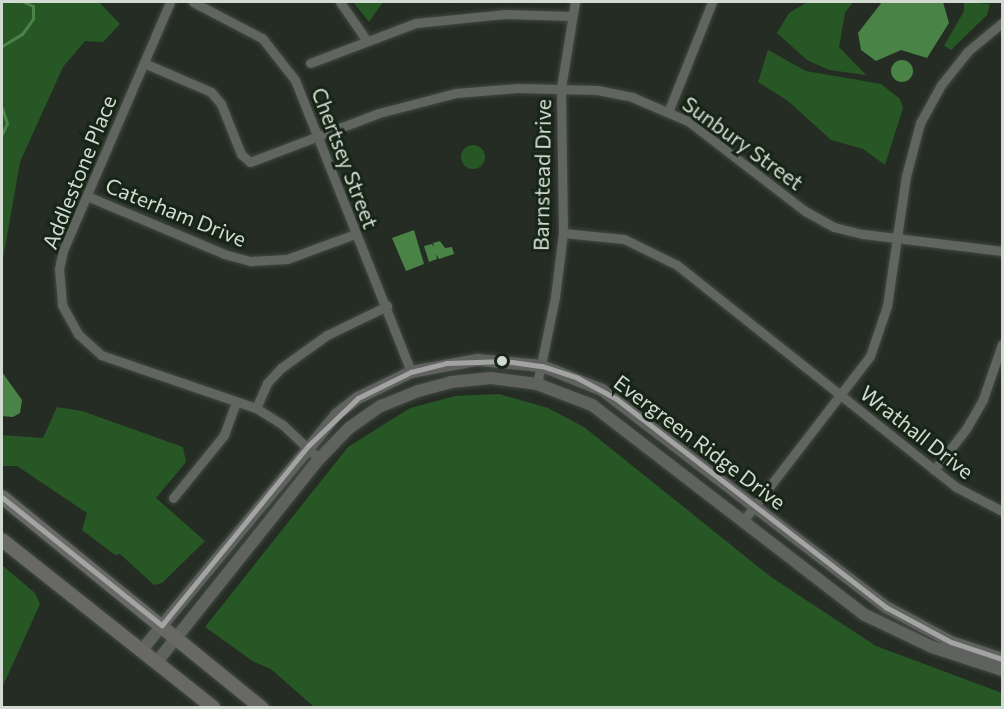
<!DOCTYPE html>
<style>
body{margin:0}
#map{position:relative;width:1004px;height:709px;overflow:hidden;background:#242c24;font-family:Commissioner,sans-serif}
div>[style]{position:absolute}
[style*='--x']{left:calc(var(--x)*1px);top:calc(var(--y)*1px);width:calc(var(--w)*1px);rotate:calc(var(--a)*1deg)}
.green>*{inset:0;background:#275725}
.round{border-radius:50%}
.water>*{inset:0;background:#498346}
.stream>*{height:3px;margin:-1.5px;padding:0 1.5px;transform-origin:1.5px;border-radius:1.5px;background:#498346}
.roads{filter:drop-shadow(0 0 2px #414841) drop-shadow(0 0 2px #414841)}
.street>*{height:9px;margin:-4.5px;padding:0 4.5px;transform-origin:4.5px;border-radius:4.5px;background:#606560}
.secondary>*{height:12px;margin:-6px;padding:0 6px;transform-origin:6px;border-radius:6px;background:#5f625e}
.primary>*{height:14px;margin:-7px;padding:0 7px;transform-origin:7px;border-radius:7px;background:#686866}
.bus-1>*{height:4.5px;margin:-2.25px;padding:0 2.25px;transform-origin:2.25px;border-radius:2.25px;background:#a3a3a3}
.dots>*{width:16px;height:16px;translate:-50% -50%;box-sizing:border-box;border:3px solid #172516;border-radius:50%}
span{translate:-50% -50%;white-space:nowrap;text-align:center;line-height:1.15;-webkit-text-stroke:6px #172516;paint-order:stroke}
.street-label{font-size:21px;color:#d2dbd1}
.frame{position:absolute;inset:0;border:3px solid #d2dbd1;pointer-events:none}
</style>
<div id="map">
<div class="green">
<div style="clip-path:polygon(2px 2px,99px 2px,120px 24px,103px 42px,85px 41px,63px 67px,20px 162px,2px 265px)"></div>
<div style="clip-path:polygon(353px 2px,383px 2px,369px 22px)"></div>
<div style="clip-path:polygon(807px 2px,853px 2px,845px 13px,839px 47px,866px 75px,829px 70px,807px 60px,777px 33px,789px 13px)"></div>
<div style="clip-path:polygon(964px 2px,990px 4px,987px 15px,951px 50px,944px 46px,964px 11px)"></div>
<div style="clip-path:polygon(768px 50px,806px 71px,881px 84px,900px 99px,903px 108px,885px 165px,863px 149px,831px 140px,788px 101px,758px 82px)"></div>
<div class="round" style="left:461px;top:145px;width:24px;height:24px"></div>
<div style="clip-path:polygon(499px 394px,548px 408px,584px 427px,771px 577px,876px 646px,1002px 693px,1002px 707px,314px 707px,271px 669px,254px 662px,205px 627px,348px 447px,410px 408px,455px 396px)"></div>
<div style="clip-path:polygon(57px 407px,82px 411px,183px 447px,186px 462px,156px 498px,205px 541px,162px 583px,154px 585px,120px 554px,115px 555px,82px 530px,87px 513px,17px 466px,2px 466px,2px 435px,43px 438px)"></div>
<div style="clip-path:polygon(2px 565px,35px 593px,40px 604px,2px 688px)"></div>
</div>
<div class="water">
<div style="clip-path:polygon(882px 2px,943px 2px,949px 23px,927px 58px,901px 50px,876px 61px,861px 50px,858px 33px)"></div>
<div class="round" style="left:891px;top:60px;width:22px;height:22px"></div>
<div style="clip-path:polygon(414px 230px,424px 264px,406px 271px,392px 238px)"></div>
<div style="clip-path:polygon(440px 241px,445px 248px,452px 247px,454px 254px,439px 259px,436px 254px,437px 259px,429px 262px,424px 246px,432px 244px,434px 247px,433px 243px)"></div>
<div style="clip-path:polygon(2px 372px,22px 400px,20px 413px,13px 417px,2px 416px)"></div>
</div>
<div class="stream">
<div style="--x:2;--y:46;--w:23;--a:-31"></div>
<div style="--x:22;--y:34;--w:19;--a:-54"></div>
<div style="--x:33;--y:19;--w:13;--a:-90"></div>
<div style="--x:33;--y:6;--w:10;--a:-156"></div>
<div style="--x:2;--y:108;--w:16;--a:72"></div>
<div style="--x:7;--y:123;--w:12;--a:114"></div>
</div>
<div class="roads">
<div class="street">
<div style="--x:170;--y:2;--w:270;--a:113.3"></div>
<div style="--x:63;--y:250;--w:19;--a:102"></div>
<div style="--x:59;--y:269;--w:36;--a:85"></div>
<div style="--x:62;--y:305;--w:33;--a:61"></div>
<div style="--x:78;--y:334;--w:31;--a:42"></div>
<div style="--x:101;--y:355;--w:164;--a:18.9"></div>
<div style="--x:256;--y:408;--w:32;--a:32"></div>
<div style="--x:283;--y:425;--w:50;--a:43.4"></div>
<div style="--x:193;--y:2;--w:78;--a:27.6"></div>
<div style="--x:262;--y:38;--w:53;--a:51.8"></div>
<div style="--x:295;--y:80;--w:314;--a:68.3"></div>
<div style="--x:340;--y:2;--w:47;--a:55.3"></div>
<div style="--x:144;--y:63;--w:73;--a:23.4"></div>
<div style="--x:211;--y:92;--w:16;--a:50"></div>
<div style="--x:221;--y:104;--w:54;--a:68.2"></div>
<div style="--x:241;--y:154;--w:12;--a:42"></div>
<div style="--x:250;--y:162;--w:138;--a:-20.8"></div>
<div style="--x:379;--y:113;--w:80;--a:-14.6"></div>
<div style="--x:456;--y:93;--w:62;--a:-4.6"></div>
<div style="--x:518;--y:88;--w:79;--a:1.5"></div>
<div style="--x:597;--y:90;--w:36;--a:11"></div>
<div style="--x:632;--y:97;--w:61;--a:23.2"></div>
<div style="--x:688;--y:121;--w:148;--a:37.6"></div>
<div style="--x:805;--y:211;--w:33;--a:29"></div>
<div style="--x:834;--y:227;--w:30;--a:14"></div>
<div style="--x:863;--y:234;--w:140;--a:7"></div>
<div style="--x:310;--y:63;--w:113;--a:-20.7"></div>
<div style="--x:416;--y:23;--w:88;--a:-5.8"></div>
<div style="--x:504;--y:14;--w:67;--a:1.7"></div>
<div style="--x:669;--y:110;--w:116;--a:-68.3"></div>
<div style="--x:87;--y:196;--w:149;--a:22.9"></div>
<div style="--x:224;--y:254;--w:28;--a:15"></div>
<div style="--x:251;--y:261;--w:36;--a:-3"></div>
<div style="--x:287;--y:259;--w:72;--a:-20.2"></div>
<div style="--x:563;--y:233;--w:61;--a:5.6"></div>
<div style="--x:624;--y:239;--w:59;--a:26.1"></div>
<div style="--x:677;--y:265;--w:357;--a:38.5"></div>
<div style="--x:956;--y:487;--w:52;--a:27.6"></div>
<div style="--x:537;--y:384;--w:89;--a:-78.3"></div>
<div style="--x:555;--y:297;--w:64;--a:-82.9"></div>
<div style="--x:563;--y:233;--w:145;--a:-90.8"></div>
<div style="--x:561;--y:88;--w:87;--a:-80.8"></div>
<div style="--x:256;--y:408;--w:27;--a:-66"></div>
<div style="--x:267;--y:383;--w:21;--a:-47"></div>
<div style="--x:281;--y:368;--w:57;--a:-35.7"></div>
<div style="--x:327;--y:335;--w:67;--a:-25.8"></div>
<div style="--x:934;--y:470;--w:52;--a:-52"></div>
<div style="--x:966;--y:429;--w:34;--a:-60"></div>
<div style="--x:983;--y:399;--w:58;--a:-70.9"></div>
<div style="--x:173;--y:498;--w:81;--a:-51"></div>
<div style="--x:224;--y:435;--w:35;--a:-70"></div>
<div style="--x:743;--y:521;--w:208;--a:-52.4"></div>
<div style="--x:870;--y:356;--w:53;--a:-71.2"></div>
<div style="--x:887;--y:306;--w:131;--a:-81.7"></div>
<div style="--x:906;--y:176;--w:55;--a:-75.2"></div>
<div style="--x:920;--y:123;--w:43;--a:-61.1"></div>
<div style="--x:941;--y:85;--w:43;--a:-51.5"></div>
<div style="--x:968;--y:51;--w:44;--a:-39.5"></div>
</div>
<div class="secondary">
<div style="--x:141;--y:651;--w:306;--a:-50.4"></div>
<div style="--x:336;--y:415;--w:28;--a:-38"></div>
<div style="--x:358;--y:398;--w:59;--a:-26.1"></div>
<div style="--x:411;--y:372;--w:68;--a:-10.2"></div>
<div style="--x:478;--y:360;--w:64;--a:5.4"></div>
<div style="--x:542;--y:366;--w:65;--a:21.8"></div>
<div style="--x:602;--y:390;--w:357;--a:37.4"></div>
<div style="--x:886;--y:607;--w:74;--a:28.3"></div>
<div style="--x:951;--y:642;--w:54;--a:18.4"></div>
<div style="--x:156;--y:663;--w:261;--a:-51.4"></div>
<div style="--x:319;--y:459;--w:43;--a:-45.9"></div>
<div style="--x:349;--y:428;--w:39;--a:-35"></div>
<div style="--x:381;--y:406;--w:40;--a:-22"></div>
<div style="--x:418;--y:391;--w:34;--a:-15"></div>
<div style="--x:451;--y:382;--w:40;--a:-5.7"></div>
<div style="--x:491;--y:378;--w:46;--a:7.4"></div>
<div style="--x:537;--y:384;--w:59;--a:20.9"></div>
<div style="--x:592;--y:405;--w:344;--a:37.6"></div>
<div style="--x:865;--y:615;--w:74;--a:25.5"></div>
<div style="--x:932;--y:647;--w:74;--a:18.2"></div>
</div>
<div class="primary">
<div style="--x:2;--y:497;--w:335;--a:39.1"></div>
<div style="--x:2;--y:540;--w:270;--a:38.4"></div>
</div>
</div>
<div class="bus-1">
<div style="--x:2;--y:497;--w:205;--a:38.7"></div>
<div style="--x:162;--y:625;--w:231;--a:-50.8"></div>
<div style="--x:308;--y:446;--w:69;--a:-43.8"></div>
<div style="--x:358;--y:398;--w:59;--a:-26.1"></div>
<div style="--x:411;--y:372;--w:37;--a:-14"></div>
<div style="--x:447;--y:363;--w:58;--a:-2"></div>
<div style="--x:505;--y:361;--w:37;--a:8"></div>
<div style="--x:542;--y:366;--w:38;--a:18"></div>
<div style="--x:578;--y:378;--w:44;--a:28.3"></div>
<div style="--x:617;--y:399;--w:340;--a:37.7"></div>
<div style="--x:886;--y:607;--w:74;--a:28.3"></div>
<div style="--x:951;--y:642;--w:54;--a:18.4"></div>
</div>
<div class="dots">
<div style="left:502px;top:361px;background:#d2dbd1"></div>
</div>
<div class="street-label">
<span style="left:743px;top:143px;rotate:36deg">Sunbury Street</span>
<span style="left:345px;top:158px;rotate:69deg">Chertsey Street</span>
<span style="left:79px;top:172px;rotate:-68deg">Addlestone Place</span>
<span style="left:542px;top:175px;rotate:-89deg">Barnstead Drive</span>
<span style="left:176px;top:212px;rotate:22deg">Caterham Drive</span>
<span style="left:917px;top:432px;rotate:38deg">Wrathall Drive</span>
<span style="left:700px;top:442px;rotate:37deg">Evergreen Ridge Drive</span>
</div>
<div class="frame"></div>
</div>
